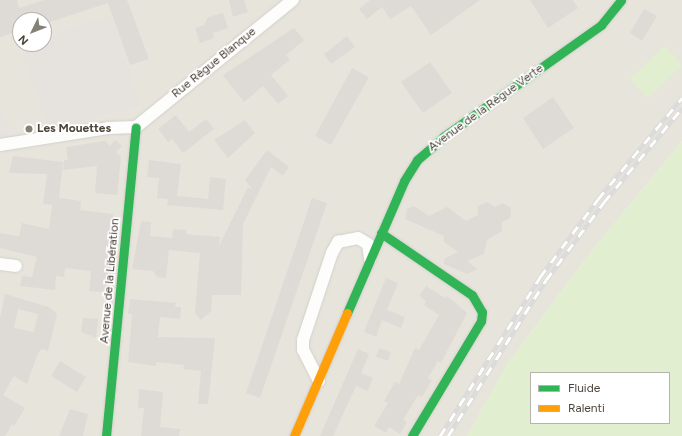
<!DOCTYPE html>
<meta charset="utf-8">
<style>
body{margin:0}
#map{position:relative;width:682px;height:436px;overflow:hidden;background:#f4f2ee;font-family:Figtree,sans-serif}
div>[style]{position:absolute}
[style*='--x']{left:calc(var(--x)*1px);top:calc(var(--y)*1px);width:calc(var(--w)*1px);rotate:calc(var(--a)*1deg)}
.residential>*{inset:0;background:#e7e4dc}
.green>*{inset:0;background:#e1eecf}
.parking>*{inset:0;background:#e6e3df}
.building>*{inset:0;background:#dedbd6}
.roads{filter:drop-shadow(0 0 1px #d2d0cb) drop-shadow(0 0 1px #d2d0cb)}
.street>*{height:12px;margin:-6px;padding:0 6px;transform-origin:6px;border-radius:6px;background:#fdfdfc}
.fast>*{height:9px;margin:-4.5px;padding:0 4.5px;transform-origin:4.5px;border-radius:4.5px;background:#30b455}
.slow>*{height:9px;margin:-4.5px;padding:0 4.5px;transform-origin:4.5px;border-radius:4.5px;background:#ff9f0a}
.rail>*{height:4.5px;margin-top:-2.25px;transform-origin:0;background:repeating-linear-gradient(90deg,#fff 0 9px,#dbdbda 0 18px);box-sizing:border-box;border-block:1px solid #dbdbda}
.dots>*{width:11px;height:11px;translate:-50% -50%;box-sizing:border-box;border:2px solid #fff;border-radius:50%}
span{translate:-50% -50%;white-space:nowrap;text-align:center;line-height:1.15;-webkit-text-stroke:3.5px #fff;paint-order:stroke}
.street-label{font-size:12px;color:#4b4439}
.poi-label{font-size:12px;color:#4b4439;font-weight:700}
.left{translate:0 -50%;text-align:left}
.legend{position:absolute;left:530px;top:372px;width:140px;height:52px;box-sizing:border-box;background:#fff;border:1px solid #b7b4b0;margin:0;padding:5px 7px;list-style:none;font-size:12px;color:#4b4439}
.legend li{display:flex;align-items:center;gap:8px;height:20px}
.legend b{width:20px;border:1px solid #b7b4b0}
.north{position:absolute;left:12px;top:12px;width:40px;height:40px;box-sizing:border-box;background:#fff;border:1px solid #b7b4b0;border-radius:50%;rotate:227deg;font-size:11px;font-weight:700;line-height:16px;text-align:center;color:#4b4439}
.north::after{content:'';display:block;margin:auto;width:14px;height:18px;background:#868178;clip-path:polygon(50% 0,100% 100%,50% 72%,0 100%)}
</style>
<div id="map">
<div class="residential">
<div style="clip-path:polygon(evenodd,0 0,682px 0,682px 141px,586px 258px,508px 363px,467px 436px,0 436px,0 0,20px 20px,44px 20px,44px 44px,20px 44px,20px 20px)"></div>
</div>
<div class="green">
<div style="clip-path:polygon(665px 46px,682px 65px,648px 98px,630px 79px)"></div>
<div style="clip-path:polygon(evenodd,682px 141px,682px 436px,467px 436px,508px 363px,586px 258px,682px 141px,531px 373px,669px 373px,669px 423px,531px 423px,531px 373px)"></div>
</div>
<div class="parking">
<div style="clip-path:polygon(113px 16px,140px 106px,49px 130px,19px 42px,44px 44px,44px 35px)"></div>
<div style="clip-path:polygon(0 104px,11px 137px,0 138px)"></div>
</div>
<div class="building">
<div style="clip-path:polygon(0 0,17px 0,19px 8px,45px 0,127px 0,149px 59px,130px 65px,108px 3px,44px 24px,44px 20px,20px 20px,20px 31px,0 37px)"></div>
<div style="clip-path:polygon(229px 0,244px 0,248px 12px,233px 17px)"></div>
<div style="clip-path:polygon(370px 0,480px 0,431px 35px,411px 6px,390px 19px,382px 7px,367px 19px,359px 9px)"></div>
<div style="clip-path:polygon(530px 0,573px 0,578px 8px,548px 28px)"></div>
<div style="clip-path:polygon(644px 9px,657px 16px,642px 41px,630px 33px)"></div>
<div style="clip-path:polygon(223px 13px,228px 28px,213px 33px,214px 38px,200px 43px,195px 28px,204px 25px,208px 17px)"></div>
<div style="clip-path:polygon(294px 28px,304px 40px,286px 55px,290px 60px,271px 75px,288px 96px,278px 104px,263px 86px,244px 102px,223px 75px)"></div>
<div style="clip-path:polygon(347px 36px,355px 47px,331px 64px,324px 54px)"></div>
<div style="clip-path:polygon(430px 62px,452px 93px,423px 113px,401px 82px)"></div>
<div style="clip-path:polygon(352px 68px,369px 77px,331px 145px,315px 136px)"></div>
<div style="clip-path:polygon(553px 97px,574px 128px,543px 149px,523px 118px)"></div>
<div style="clip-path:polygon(176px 115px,189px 132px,206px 119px,214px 129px,183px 153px,172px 139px,168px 142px,158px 129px)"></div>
<div style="clip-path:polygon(245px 120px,255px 133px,228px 158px,214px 140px)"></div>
<div style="clip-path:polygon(115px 140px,122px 146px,116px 152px,121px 157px,117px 195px,95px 193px,97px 166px,63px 170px,64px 160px,68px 160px,66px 147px,105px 141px,110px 146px)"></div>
<div style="clip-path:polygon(267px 150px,289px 167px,283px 176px,271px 167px,243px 224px,241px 295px,212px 295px,211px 311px,201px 320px,195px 313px,200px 253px,169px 250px,166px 278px,157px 277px,153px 271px,132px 269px,141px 221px,151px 222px,150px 236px,172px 238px,173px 229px,186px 230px,186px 234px,220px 237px,219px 246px,248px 187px,253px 190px,245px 180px)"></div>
<div style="clip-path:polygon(13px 156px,63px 162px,59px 198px,81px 201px,80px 210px,113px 214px,110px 293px,89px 291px,91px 271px,65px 268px,64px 277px,56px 276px,55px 290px,20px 286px,22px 276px,32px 277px,37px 257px,0 248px,0 233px,19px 236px,22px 223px,49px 229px,52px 205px,43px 204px,47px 174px,9px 173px)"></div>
<div style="clip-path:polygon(149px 160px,181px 164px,177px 196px,208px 199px,210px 177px,226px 179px,223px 210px,167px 205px,168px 199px,157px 198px,159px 178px,147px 177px)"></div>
<div style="clip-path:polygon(312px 198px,327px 203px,260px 398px,246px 393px)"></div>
<div style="clip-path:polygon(487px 202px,495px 207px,503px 203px,511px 208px,510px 218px,502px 222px,502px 231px,487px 240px,484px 254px,467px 261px,477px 269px,467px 274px,444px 264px,444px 259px,458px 252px,444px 242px,444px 236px,405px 219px,407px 209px,414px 206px,429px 216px,447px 207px,466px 221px,478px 215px,478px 206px)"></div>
<div style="clip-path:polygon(386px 278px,398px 283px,387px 310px,405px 317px,401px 328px,382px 320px,376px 337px,364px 332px)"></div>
<div style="clip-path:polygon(426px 286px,445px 298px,447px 296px,467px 313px,441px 363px,438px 361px,428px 378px,432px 380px,422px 397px,418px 395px,403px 420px,407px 422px,400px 434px,389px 427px,386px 433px,374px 426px,388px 403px,384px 401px,395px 382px,399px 384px,415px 348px,419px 350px,439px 315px,424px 305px,426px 301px,419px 296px)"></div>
<div style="clip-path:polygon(evenodd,5px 294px,49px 307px,57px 314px,48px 351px,42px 349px,38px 353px,27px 384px,14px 376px,3px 395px,25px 408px,14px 426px,12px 424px,5px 436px,0 436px,0 318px,5px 294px,18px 309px,38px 314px,34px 332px,14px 328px,18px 309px)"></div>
<div style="clip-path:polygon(130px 299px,176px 303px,175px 307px,181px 307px,180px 319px,160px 317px,158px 337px,215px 338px,208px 404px,198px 404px,201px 371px,183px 369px,184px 365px,156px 362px,156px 366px,128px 362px,132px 314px,128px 314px)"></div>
<div style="clip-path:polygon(83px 318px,98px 319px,96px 338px,81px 332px)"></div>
<div style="clip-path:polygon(379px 348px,391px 352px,388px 361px,376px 357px)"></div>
<div style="clip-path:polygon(358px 349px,369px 354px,361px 373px,373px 378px,368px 391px,356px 386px,333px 436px,320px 436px)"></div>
<div style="clip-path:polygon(60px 361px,86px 377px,77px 392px,51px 376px)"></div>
<div style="clip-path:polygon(139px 389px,163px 392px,160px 427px,180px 429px,179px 436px,141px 436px,144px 408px,138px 408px)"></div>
<div style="clip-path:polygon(70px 409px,88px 414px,83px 436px,59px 436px)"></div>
</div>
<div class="roads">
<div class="street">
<div style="--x:0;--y:145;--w:109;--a:-8.9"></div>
<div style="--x:108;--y:128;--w:28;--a:-2"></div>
<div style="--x:136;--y:127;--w:202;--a:-39"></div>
<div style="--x:0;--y:264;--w:16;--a:7"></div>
<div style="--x:319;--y:381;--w:35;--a:-117"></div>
<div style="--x:303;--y:350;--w:10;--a:-90"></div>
<div style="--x:303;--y:340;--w:92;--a:-71.6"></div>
<div style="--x:332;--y:253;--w:13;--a:-61"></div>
<div style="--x:338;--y:242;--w:20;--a:-11"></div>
<div style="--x:358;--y:238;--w:12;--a:31"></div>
<div style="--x:368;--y:244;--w:15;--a:82"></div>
</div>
<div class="fast">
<div style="--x:381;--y:233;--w:110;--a:34.3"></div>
<div style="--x:472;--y:295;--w:20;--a:60"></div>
<div style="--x:482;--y:312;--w:9;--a:96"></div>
<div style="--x:481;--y:321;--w:134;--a:121"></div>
<div style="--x:347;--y:313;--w:144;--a:-66.6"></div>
<div style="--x:404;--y:181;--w:25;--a:-58"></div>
<div style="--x:417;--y:160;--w:35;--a:-41"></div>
<div style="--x:443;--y:137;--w:194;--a:-35.3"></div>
<div style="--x:601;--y:25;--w:32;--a:-51"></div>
<div style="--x:106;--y:436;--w:310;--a:-84.5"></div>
</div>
<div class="slow">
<div style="--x:294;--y:436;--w:134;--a:-66.7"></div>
</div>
</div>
<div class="rail">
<div style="--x:440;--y:436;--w:188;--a:-57.8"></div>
<div style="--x:540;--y:277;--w:97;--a:-53.4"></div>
<div style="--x:598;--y:199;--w:131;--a:-50.3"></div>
<div style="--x:448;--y:436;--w:184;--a:-57.9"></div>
<div style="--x:546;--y:280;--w:97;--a:-53.4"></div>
<div style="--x:604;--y:202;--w:122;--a:-50.3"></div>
</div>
<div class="dots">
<div style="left:29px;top:129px;background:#868178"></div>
</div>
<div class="street-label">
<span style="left:214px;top:63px;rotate:-39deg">Rue Règue Blanque</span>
<span style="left:486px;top:108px;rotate:-36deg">Avenue de la Règue Verte</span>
<span style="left:110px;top:281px;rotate:-85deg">Avenue de la Libération</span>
</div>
<div class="poi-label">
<span class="left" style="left:37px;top:129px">Les Mouettes</span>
</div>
<ul class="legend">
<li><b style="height:5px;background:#30b455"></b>Fluide</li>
<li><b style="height:5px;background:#ff9f0a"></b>Ralenti</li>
</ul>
<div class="north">N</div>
</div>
